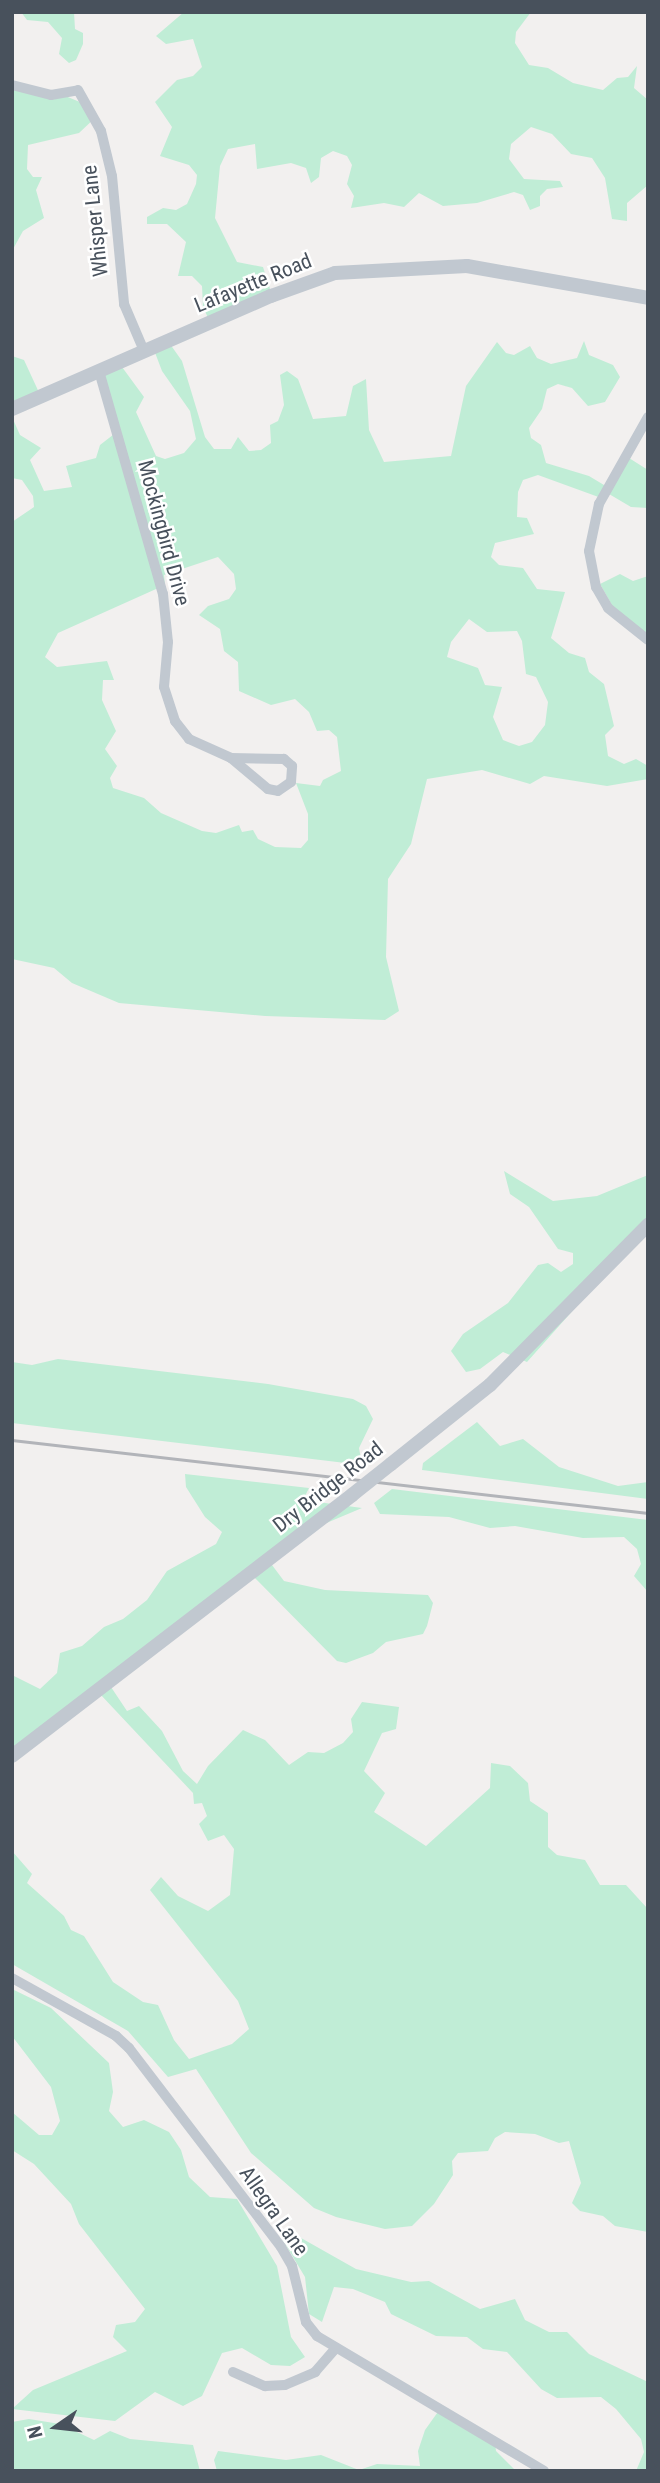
<!DOCTYPE html>
<style>
body{margin:0}
#map{position:relative;width:660px;height:2483px;overflow:hidden;background:#f2f0ef;font-family:"Roboto Condensed",sans-serif}
div>[style]{position:absolute}
[style*='--x']{left:calc(var(--x)*1px);top:calc(var(--y)*1px);width:calc(var(--w)*1px);rotate:calc(var(--a)*1deg)}
.green>*{inset:0;background:#c0edd6}
.minor>*{height:10px;margin:-5px;padding:0 5px;transform-origin:5px;border-radius:5px;background:#c1c8d0}
.tertiary>*{height:14px;margin:-7px;padding:0 7px;transform-origin:7px;border-radius:7px;background:#c1c8d0}
.rail>*{height:2.5px;margin:-1.25px;padding:0 1.25px;transform-origin:1.25px;border-radius:1.25px;background:#b2b4b9}
.tertiary-bridge>*{height:14px;margin:-7px;padding:0 7px;transform-origin:7px;border-radius:7px;background:#c1c8d0}
span{translate:-50% -50%;white-space:nowrap;text-align:center;line-height:1.15;-webkit-text-stroke:5px #fff;paint-order:stroke}
.street-label{font-size:21px;color:#48515c}
.frame{position:absolute;inset:0;border:14px solid #48515c;pointer-events:none}
.north{position:absolute;left:21px;top:2392px;width:70px;height:70px;-webkit-text-stroke:5px #fff;paint-order:stroke;rotate:256deg;font-size:19px;font-weight:700;line-height:28px;text-align:center;color:#48515c}
.north::after{content:'';display:block;margin:auto;width:24px;height:32px;background:#48515c;clip-path:polygon(50% 0,100% 100%,50% 72%,0 100%)}
</style>
<div id="map">
<div class="green">
<div style="clip-path:polygon(21px 12px,74px 12px,75px 29px,83px 33px,83px 44px,76px 60px,69px 63px,59px 54px,62px 38px,48px 22px,27px 20px)"></div>
<div style="clip-path:polygon(184px 12px,531px 12px,516px 32px,515px 43px,529px 65px,548px 68px,573px 83px,603px 90px,617px 78px,628px 77px,637px 66px,634px 88px,648px 100px,648px 185px,627px 203px,627px 221px,612px 219px,605px 178px,592px 158px,571px 154px,552px 134px,531px 127px,511px 144px,509px 159px,524px 179px,560px 181px,563px 187px,547px 189px,540px 196px,540px 206px,530px 210px,523px 195px,514px 192px,477px 203px,443px 206px,419px 193px,404px 207px,384px 203px,351px 208px,354px 196px,347px 184px,352px 165px,347px 156px,333px 151px,321px 158px,319px 177px,311px 183px,306px 168px,291px 163px,257px 169px,255px 144px,228px 149px,220px 166px,215px 218px,237px 262px,263px 267px,272px 295px,210px 322px,203px 307px,202px 286px,192px 276px,178px 276px,186px 242px,167px 224px,147px 224px,147px 217px,163px 208px,176px 210px,187px 204px,196px 184px,197px 175px,189px 165px,160px 156px,172px 127px,155px 102px,177px 80px,193px 76px,202px 67px,193px 39px,166px 44px,156px 36px)"></div>
<div style="clip-path:polygon(12px 83px,63px 95px,87px 105px,96px 117px,79px 133px,28px 145px,27px 169px,33px 177px,42px 177px,36px 190px,44px 218px,23px 231px,12px 251px)"></div>
<div style="clip-path:polygon(evenodd,584px 341px,589px 355px,613px 365px,620px 377px,605px 402px,588px 406px,572px 388px,558px 384px,547px 389px,542px 409px,529px 428px,531px 438px,541px 445px,546px 463px,589px 476px,609px 488px,629px 458px,648px 470px,648px 508px,631px 507px,609px 494px,604px 499px,538px 475px,523px 480px,518px 492px,517px 517px,527px 518px,534px 534px,495px 543px,491px 557px,499px 565px,523px 568px,537px 589px,565px 592px,551px 638px,569px 653px,585px 658px,589px 672px,604px 684px,614px 726px,605px 735px,608px 756px,624px 764px,636px 759px,648px 766px,648px 779px,607px 786px,544px 776px,530px 784px,482px 770px,427px 779px,411px 844px,388px 879px,386px 957px,399px 1011px,385px 1020px,265px 1016px,119px 1003px,72px 983px,54px 968px,12px 959px,12px 522px,34px 507px,33px 496px,22px 480px,12px 478px,12px 417px,20px 435px,41px 448px,30px 460px,44px 491px,72px 487px,66px 466px,96px 458px,100px 445px,118px 431px,100px 377px,122px 367px,144px 397px,136px 412px,156px 456px,165px 459px,184px 453px,196px 439px,190px 411px,162px 371px,154px 350px,170px 344px,182px 361px,205px 437px,214px 449px,231px 449px,238px 437px,249px 451px,261px 450px,271px 443px,270px 425px,278px 421px,284px 405px,280px 375px,287px 371px,298px 379px,313px 419px,346px 416px,353px 386px,366px 379px,369px 430px,384px 462px,451px 456px,466px 386px,497px 342px,506px 353px,514px 355px,530px 346px,537px 358px,551px 364px,577px 358px,584px 341px,218px 557px,234px 574px,236px 589px,229px 599px,208px 606px,199px 615px,220px 629px,224px 651px,238px 662px,239px 691px,271px 705px,295px 699px,309px 712px,317px 731px,329px 730px,337px 737px,341px 771px,323px 780px,320px 786px,296px 783px,308px 814px,308px 840px,301px 848px,275px 847px,258px 839px,253px 830px,242px 832px,239px 825px,216px 833px,202px 831px,161px 813px,144px 798px,113px 788px,110px 778px,117px 766px,105px 749px,116px 731px,102px 700px,103px 680px,114px 680px,107px 661px,57px 667px,45px 657px,58px 633px,165px 585px,164px 575px,218px 557px,584px 341px,469px 619px,487px 632px,517px 631px,522px 641px,526px 674px,536px 677px,548px 702px,545px 725px,532px 742px,519px 746px,503px 740px,493px 717px,502px 687px,485px 685px,478px 668px,447px 657px,451px 642px,469px 619px)"></div>
<div style="clip-path:polygon(12px 356px,24px 360px,42px 399px,12px 412px)"></div>
<div style="clip-path:polygon(620px 574px,633px 581px,648px 576px,648px 637px,621px 621px,600px 584px)"></div>
<div style="clip-path:polygon(504px 1171px,553px 1201px,597px 1196px,648px 1175px,648px 1226px,527px 1362px,503px 1352px,480px 1369px,466px 1372px,451px 1351px,463px 1334px,508px 1303px,538px 1265px,548px 1263px,561px 1272px,573px 1264px,573px 1253px,558px 1249px,529px 1207px,510px 1194px)"></div>
<div style="clip-path:polygon(58px 1359px,268px 1384px,353px 1399px,366px 1406px,373px 1419px,359px 1448px,362px 1465px,12px 1423px,12px 1362px,32px 1365px)"></div>
<div style="clip-path:polygon(477px 1422px,500px 1446px,523px 1439px,559px 1467px,618px 1486px,648px 1482px,648px 1499px,422px 1470px,423px 1463px)"></div>
<div style="clip-path:polygon(185px 1474px,309px 1488px,303px 1500px,362px 1508px,324px 1524px,269px 1561px,284px 1581px,325px 1590px,428px 1595px,433px 1603px,427px 1626px,423px 1634px,386px 1642px,373px 1653px,346px 1663px,337px 1661px,251px 1574px,111px 1687px,127px 1711px,139px 1706px,162px 1731px,183px 1771px,197px 1784px,208px 1766px,243px 1730px,265px 1740px,289px 1765px,308px 1752px,324px 1753px,343px 1743px,353px 1732px,351px 1719px,362px 1702px,399px 1707px,396px 1729px,382px 1733px,364px 1771px,385px 1793px,374px 1812px,426px 1846px,490px 1788px,491px 1763px,510px 1766px,528px 1783px,530px 1801px,548px 1813px,548px 1847px,557px 1855px,585px 1860px,600px 1885px,626px 1885px,647px 1908px,648px 2232px,615px 2226px,603px 2216px,580px 2211px,572px 2203px,581px 2183px,569px 2141px,559px 2143px,535px 2134px,505px 2132px,495px 2138px,488px 2151px,458px 2153px,452px 2161px,453px 2175px,434px 2204px,412px 2226px,385px 2229px,336px 2217px,314px 2208px,251px 2153px,196px 2069px,168px 2077px,128px 2031px,12px 1964px,12px 1851px,32px 1874px,27px 1883px,64px 1916px,71px 1930px,84px 1936px,113px 1982px,143px 2002px,158px 2005px,174px 2040px,189px 2059px,232px 2044px,249px 2029px,238px 2001px,150px 1890px,161px 1877px,178px 1896px,208px 1911px,230px 1895px,234px 1849px,224px 1835px,208px 1841px,199px 1824px,207px 1816px,202px 1803px,194px 1804px,193px 1793px,100px 1694px,12px 1757px,12px 1675px,40px 1689px,57px 1673px,60px 1653px,82px 1646px,104px 1627px,123px 1619px,147px 1600px,167px 1571px,216px 1544px,222px 1532px,205px 1517px,186px 1487px)"></div>
<div style="clip-path:polygon(392px 1489px,648px 1520px,648px 1592px,634px 1576px,641px 1564px,637px 1549px,624px 1537px,583px 1538px,515px 1526px,490px 1528px,449px 1517px,380px 1514px,374px 1503px)"></div>
<div style="clip-path:polygon(12px 1989px,51px 2008px,109px 2063px,113px 2092px,109px 2111px,123px 2127px,144px 2120px,169px 2132px,181px 2150px,189px 2177px,210px 2197px,237px 2199px,277px 2266px,291px 2337px,305px 2357px,290px 2366px,271px 2365px,242px 2348px,222px 2353px,202px 2396px,183px 2406px,155px 2392px,115px 2421px,12px 2409px,33px 2390px,127px 2351px,113px 2337px,116px 2325px,135px 2322px,145px 2309px,79px 2224px,71px 2204px,34px 2164px,12px 2150px,12px 2112px,39px 2135px,52px 2135px,60px 2121px,51px 2087px,12px 2036px)"></div>
<div style="clip-path:polygon(294px 2234px,356px 2269px,411px 2282px,429px 2281px,480px 2309px,515px 2299px,525px 2320px,549px 2332px,567px 2332px,589px 2354px,648px 2382px,648px 2471px,636px 2471px,644px 2452px,641px 2439px,616px 2409px,601px 2397px,557px 2398px,541px 2389px,507px 2352px,483px 2349px,467px 2337px,436px 2336px,391px 2314px,385px 2302px,353px 2289px,334px 2287px,322px 2322px,309px 2314px,305px 2277px,281px 2237px)"></div>
<div style="clip-path:polygon(440px 2409px,495px 2442px,496px 2451px,516px 2471px,217px 2471px,214px 2460px,218px 2451px,286px 2460px,321px 2455px,359px 2470px,377px 2464px,420px 2466px,418px 2451px,425px 2430px)"></div>
<div style="clip-path:polygon(29px 2419px,60px 2424px,94px 2440px,110px 2431px,130px 2439px,193px 2445px,200px 2471px,12px 2471px,12px 2422px)"></div>
</div>
<div class="minor">
<div style="--x:12;--y:85;--w:40;--a:14.4"></div>
<div style="--x:51;--y:95;--w:27;--a:-10"></div>
<div style="--x:78;--y:90;--w:47;--a:60.7"></div>
<div style="--x:101;--y:131;--w:46;--a:76.3"></div>
<div style="--x:112;--y:176;--w:129;--a:84.6"></div>
<div style="--x:124;--y:304;--w:51;--a:66.9"></div>
<div style="--x:99;--y:371;--w:232;--a:74"></div>
<div style="--x:163;--y:594;--w:48;--a:84.1"></div>
<div style="--x:168;--y:642;--w:45;--a:95.1"></div>
<div style="--x:164;--y:687;--w:36;--a:72"></div>
<div style="--x:175;--y:721;--w:23;--a:52"></div>
<div style="--x:189;--y:739;--w:46;--a:24.3"></div>
<div style="--x:231;--y:758;--w:48;--a:40"></div>
<div style="--x:268;--y:789;--w:10;--a:11"></div>
<div style="--x:278;--y:791;--w:16;--a:-35"></div>
<div style="--x:291;--y:782;--w:16;--a:-86"></div>
<div style="--x:292;--y:766;--w:11;--a:-139"></div>
<div style="--x:284;--y:759;--w:53;--a:-178.9"></div>
<div style="--x:648;--y:417;--w:100;--a:119.4"></div>
<div style="--x:599;--y:504;--w:48;--a:102"></div>
<div style="--x:589;--y:551;--w:37;--a:79"></div>
<div style="--x:596;--y:587;--w:24;--a:60"></div>
<div style="--x:608;--y:608;--w:51;--a:38.7"></div>
<div style="--x:12;--y:1978;--w:119;--a:29.1"></div>
<div style="--x:116;--y:2036;--w:18;--a:43"></div>
<div style="--x:129;--y:2048;--w:250;--a:52.6"></div>
<div style="--x:281;--y:2247;--w:22;--a:60"></div>
<div style="--x:292;--y:2266;--w:58;--a:76"></div>
<div style="--x:306;--y:2322;--w:18;--a:52"></div>
<div style="--x:317;--y:2336;--w:264;--a:30.7"></div>
<div style="--x:233;--y:2372;--w:35;--a:24"></div>
<div style="--x:265;--y:2386;--w:20;--a:-3"></div>
<div style="--x:285;--y:2385;--w:33;--a:-23"></div>
<div style="--x:315;--y:2372;--w:32;--a:-49"></div>
</div>
<div class="tertiary">
<div style="--x:12;--y:409;--w:283;--a:-23.6"></div>
<div style="--x:271;--y:296;--w:68;--a:-19.8"></div>
<div style="--x:335;--y:273;--w:132;--a:-3"></div>
<div style="--x:467;--y:266;--w:184;--a:10"></div>
<div style="--x:391;--y:1464;--w:127;--a:-38.6"></div>
<div style="--x:490;--y:1385;--w:225;--a:-45.4"></div>
<div style="--x:12;--y:1756;--w:429;--a:-37.5"></div>
</div>
<div class="rail">
<div style="--x:12;--y:1440;--w:640;--a:6.55"></div>
</div>
<div class="tertiary-bridge">
<div style="--x:352;--y:1495;--w:50;--a:-38.5"></div>
</div>
<div class="street-label">
<span style="left:95px;top:221px;rotate:-96deg">Whisper Lane</span>
<span style="left:253px;top:283px;rotate:-22deg">Lafayette Road</span>
<span style="left:164px;top:533px;rotate:75deg">Mockingbird Drive</span>
<span style="left:328px;top:1487px;rotate:-38deg">Dry Bridge Road</span>
<span style="left:274px;top:2211px;rotate:55deg">Allegra Lane</span>
</div>
<div class="frame"></div>
<div class="north">N</div>
</div>
